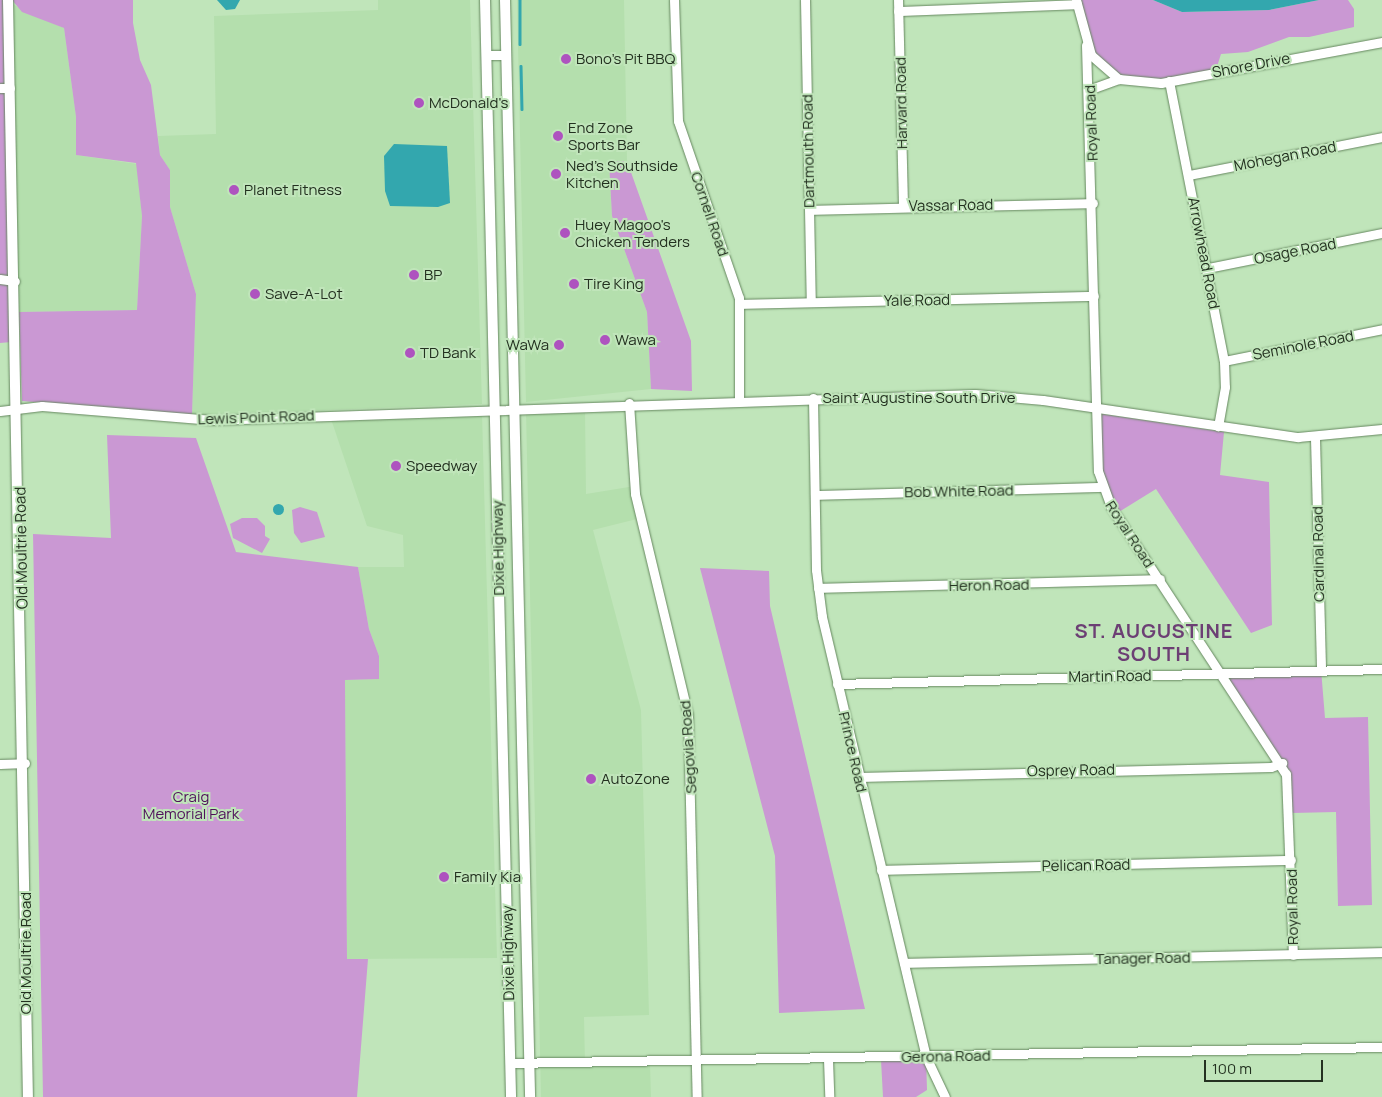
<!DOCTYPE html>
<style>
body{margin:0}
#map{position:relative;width:1382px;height:1097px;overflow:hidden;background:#c0e5ba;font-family:Manrope,sans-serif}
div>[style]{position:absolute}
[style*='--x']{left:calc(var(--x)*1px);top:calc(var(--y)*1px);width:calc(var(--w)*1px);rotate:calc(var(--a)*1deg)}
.built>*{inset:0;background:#b4dfad}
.green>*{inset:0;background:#ca98d3}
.water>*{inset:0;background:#33a7ae}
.round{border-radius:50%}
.stream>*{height:2.5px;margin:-1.25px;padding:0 1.25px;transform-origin:1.25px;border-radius:1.25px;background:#33a7ae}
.roads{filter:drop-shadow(0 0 1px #668860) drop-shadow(0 0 1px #668860)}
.minor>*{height:9px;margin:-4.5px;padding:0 4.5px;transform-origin:4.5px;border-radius:4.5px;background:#fff}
.major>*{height:10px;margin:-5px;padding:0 5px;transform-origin:5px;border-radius:5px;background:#fff}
.dots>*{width:14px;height:14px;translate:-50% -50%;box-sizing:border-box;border:2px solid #c0e5ba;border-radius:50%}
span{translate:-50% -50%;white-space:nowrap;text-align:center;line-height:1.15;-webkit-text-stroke:4px #c0e5ba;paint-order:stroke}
.poi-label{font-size:15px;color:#233120}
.left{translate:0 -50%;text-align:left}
.right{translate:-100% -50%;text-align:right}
.street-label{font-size:15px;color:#233120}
.park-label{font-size:15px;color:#4f115a}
.district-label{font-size:20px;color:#6c3f74;font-weight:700;letter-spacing:1px}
.scale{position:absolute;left:1204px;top:1060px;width:119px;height:22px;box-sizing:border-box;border:2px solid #233120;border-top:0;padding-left:6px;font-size:15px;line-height:18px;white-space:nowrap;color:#233120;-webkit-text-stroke:4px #c0e5ba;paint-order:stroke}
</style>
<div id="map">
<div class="built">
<div style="clip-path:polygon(378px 0,470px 0,482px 404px,192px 415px,196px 294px,170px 207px,170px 170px,160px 155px,158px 136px,216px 134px,214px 16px,378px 10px)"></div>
<div style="clip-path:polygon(517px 0,624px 0,627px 161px,609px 162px,612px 216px,647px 312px,651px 389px,526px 402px)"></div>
<div style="clip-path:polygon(12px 4px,64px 28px,76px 117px,76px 155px,137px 164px,142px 216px,137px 310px,19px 312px)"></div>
<div style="clip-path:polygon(585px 409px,586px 494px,635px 486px,641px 518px,593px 530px,641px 710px,649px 1015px,584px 1017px,585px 1064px,650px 1064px,651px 1097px,541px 1097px,526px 411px)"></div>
<div style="clip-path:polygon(482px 413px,497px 958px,347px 959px,345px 680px,379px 679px,379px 656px,369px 629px,358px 567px,404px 567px,403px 535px,367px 526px,331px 419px)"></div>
</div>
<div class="green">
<div style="clip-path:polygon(0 0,4px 0,11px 342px,0 343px)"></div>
<div style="clip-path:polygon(12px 0,133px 0,133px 23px,140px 60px,151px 85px,160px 155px,170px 170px,170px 207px,196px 294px,192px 415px,22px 401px,19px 312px,137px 310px,142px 216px,136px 163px,76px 155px,76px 117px,64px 28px,22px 12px)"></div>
<div style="clip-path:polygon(1079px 0,1153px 0,1182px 12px,1269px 10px,1319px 0,1348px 0,1354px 9px,1354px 27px,1309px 37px,1289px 37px,1248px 52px,1221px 54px,1215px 73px,1185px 79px,1121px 79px,1091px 58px)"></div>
<div style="clip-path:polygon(627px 161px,691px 341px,692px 391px,651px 389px,647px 312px,612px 216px,609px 162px)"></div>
<div style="clip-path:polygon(1096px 413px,1224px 432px,1220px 475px,1269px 482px,1272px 625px,1251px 633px,1156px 489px,1114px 515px,1100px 486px)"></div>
<div style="clip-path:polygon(107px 435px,196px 438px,236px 552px,358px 567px,369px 629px,379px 656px,379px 679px,345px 680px,347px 959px,368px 959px,357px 1097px,43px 1097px,33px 534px,111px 538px)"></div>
<div style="clip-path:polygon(300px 507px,317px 512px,325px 537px,301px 543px,294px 533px,292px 510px)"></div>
<div style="clip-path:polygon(242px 518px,257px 518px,265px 526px,265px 536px,270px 539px,262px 553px,233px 538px,230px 524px)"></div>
<div style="clip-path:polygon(700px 568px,769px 571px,770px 606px,865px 1009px,779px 1013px,775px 856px)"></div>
<div style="clip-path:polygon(1321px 669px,1325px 718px,1368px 717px,1372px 905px,1338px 906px,1336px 812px,1292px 813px,1290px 782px,1223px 675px)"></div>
<div style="clip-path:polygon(926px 1056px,927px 1090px,916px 1097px,883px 1097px,881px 1060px)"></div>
</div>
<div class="water">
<div style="clip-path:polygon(217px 0,240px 0,235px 9px,226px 10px)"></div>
<div style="clip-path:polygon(1153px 0,1319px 0,1269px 10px,1182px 12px)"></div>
<div style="clip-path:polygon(394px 144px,447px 146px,450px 203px,438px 207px,390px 206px,385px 191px,384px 156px)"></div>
<div class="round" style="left:272.5px;top:503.5px;width:11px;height:11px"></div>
</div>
<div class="stream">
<div style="--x:520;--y:0;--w:44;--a:90"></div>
<div style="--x:521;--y:66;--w:43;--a:88.7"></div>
</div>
<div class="roads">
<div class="minor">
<div style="--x:674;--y:0;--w:121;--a:88.1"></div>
<div style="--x:678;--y:121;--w:187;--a:71"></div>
<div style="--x:739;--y:298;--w:101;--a:90"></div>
<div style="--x:805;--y:0;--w:301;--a:88.9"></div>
<div style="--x:898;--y:0;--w:207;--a:88.6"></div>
<div style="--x:1076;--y:0;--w:57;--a:74.7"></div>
<div style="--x:1091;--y:55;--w:37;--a:41"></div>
<div style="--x:898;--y:11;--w:179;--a:-2.2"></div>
<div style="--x:1086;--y:45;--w:426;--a:88.4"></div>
<div style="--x:1098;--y:471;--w:38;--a:70"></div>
<div style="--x:1111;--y:507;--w:319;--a:56.8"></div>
<div style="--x:1286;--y:774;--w:181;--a:87.8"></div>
<div style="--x:486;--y:55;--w:20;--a:0"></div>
<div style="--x:1169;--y:81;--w:285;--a:78.9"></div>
<div style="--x:1224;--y:361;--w:26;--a:88"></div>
<div style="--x:1225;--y:387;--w:40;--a:100"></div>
<div style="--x:0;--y:88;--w:10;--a:0"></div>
<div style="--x:1091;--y:89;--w:30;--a:-20"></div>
<div style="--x:1119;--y:79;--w:42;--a:5.4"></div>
<div style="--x:1161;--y:83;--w:225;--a:-10.5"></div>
<div style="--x:1189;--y:175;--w:197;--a:-11.1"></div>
<div style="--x:810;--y:210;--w:283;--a:-1.4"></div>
<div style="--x:1208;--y:268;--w:177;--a:-11.4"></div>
<div style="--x:0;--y:279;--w:15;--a:8"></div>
<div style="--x:740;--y:304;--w:354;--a:-1.3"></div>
<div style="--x:1224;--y:361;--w:161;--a:-11.4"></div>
<div style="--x:813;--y:398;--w:172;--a:89"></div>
<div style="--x:816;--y:570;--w:47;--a:82.7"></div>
<div style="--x:822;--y:617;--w:452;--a:76.7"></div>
<div style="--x:926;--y:1057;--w:44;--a:64.6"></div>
<div style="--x:629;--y:403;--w:91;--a:86.2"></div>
<div style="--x:635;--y:494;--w:227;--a:76.5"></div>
<div style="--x:688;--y:715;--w:382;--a:88.7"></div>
<div style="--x:0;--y:411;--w:42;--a:-6.8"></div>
<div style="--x:42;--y:406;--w:171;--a:4.7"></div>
<div style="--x:212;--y:420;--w:763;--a:-1.95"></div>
<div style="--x:975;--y:394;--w:68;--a:5"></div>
<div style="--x:1043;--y:400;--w:258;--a:8.3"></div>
<div style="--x:1298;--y:437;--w:84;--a:-5.4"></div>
<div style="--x:1315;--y:438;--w:233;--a:88.5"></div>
<div style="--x:815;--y:495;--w:287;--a:-1.6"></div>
<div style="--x:818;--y:588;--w:342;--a:-1.5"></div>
<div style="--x:837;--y:684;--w:545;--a:-1.58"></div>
<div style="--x:0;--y:764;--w:25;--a:-2"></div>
<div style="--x:859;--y:777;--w:412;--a:-1.4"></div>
<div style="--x:1271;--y:767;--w:12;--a:-20"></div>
<div style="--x:881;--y:870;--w:410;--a:-1.4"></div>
<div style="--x:904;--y:963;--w:478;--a:-1.3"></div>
<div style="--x:828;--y:1059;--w:38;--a:88"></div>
<div style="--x:510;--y:1063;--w:872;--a:-1.05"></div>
</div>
<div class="major">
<div style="--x:8;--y:0;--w:1097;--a:88.96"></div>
<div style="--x:485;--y:0;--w:1097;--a:88.64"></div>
<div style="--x:505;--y:0;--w:1097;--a:88.69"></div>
</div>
</div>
<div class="dots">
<div style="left:566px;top:59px;background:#ae53bf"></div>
<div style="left:419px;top:103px;background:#ae53bf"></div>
<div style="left:558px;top:136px;background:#ae53bf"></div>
<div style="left:556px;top:174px;background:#ae53bf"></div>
<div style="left:234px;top:190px;background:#ae53bf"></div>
<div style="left:565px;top:233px;background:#ae53bf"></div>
<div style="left:414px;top:275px;background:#ae53bf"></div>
<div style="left:574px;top:284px;background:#ae53bf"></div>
<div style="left:255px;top:294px;background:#ae53bf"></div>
<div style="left:605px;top:340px;background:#ae53bf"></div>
<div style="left:559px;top:345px;background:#ae53bf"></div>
<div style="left:410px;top:353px;background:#ae53bf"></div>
<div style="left:396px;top:466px;background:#ae53bf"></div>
<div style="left:591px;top:779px;background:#ae53bf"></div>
<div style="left:444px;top:877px;background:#ae53bf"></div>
</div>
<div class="poi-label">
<span class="left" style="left:576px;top:59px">Bono's Pit BBQ</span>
<span class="left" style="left:429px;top:103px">McDonald's</span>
<span class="left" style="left:568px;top:136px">End Zone<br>Sports Bar</span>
<span class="left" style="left:566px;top:174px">Ned's Southside<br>Kitchen</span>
<span class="left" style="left:244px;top:190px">Planet Fitness</span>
<span class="left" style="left:575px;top:233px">Huey Magoo's<br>Chicken Tenders</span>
<span class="left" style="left:424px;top:275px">BP</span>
<span class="left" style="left:584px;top:284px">Tire King</span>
<span class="left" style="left:265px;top:294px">Save-A-Lot</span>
<span class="left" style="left:615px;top:340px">Wawa</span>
<span class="right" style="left:549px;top:345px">WaWa</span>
<span class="left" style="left:420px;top:353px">TD Bank</span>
<span class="left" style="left:406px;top:466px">Speedway</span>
<span class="left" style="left:601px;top:779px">AutoZone</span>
<span class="left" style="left:454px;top:877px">Family Kia</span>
</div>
<div class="street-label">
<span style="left:1251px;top:65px;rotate:-11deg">Shore Drive</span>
<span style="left:901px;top:103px;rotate:-91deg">Harvard Road</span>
<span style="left:1091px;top:123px;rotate:-92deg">Royal Road</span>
<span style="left:808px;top:151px;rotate:-91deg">Dartmouth Road</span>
<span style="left:1285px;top:156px;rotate:-11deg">Mohegan Road</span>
<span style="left:951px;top:205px;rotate:-1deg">Vassar Road</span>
<span style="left:710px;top:214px;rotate:71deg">Cornell Road</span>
<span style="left:1295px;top:251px;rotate:-11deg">Osage Road</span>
<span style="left:1204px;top:253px;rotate:79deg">Arrowhead Road</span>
<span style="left:917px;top:300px;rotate:-1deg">Yale Road</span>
<span style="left:1303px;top:345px;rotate:-11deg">Seminole Road</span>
<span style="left:919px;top:398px">Saint Augustine South Drive</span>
<span style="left:256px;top:417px;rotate:-2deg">Lewis Point Road</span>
<span style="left:959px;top:491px;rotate:-1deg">Bob White Road</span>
<span style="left:1130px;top:534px;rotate:57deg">Royal Road</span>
<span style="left:21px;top:548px;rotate:-91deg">Old Moultrie Road</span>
<span style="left:498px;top:548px;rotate:-91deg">Dixie Highway</span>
<span style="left:1318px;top:554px;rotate:-91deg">Cardinal Road</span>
<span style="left:989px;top:585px;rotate:-1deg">Heron Road</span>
<span style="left:1110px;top:676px;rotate:-1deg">Martin Road</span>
<span style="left:688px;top:747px;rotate:-94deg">Segovia Road</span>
<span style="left:853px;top:752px;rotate:77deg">Prince Road</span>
<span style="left:1071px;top:770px;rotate:-1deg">Osprey Road</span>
<span style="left:1086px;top:865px;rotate:-1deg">Pelican Road</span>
<span style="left:1292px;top:907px;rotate:-91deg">Royal Road</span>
<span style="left:26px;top:953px;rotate:-90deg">Old Moultrie Road</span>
<span style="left:508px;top:953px;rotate:-91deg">Dixie Highway</span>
<span style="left:1143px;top:958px;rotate:-1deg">Tanager Road</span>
<span style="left:946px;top:1056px;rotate:-1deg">Gerona Road</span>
</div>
<div class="park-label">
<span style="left:191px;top:805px">Craig<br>Memorial Park</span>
</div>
<div class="district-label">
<span style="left:1154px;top:642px">ST. AUGUSTINE<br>SOUTH</span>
</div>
<div class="scale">100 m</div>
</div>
